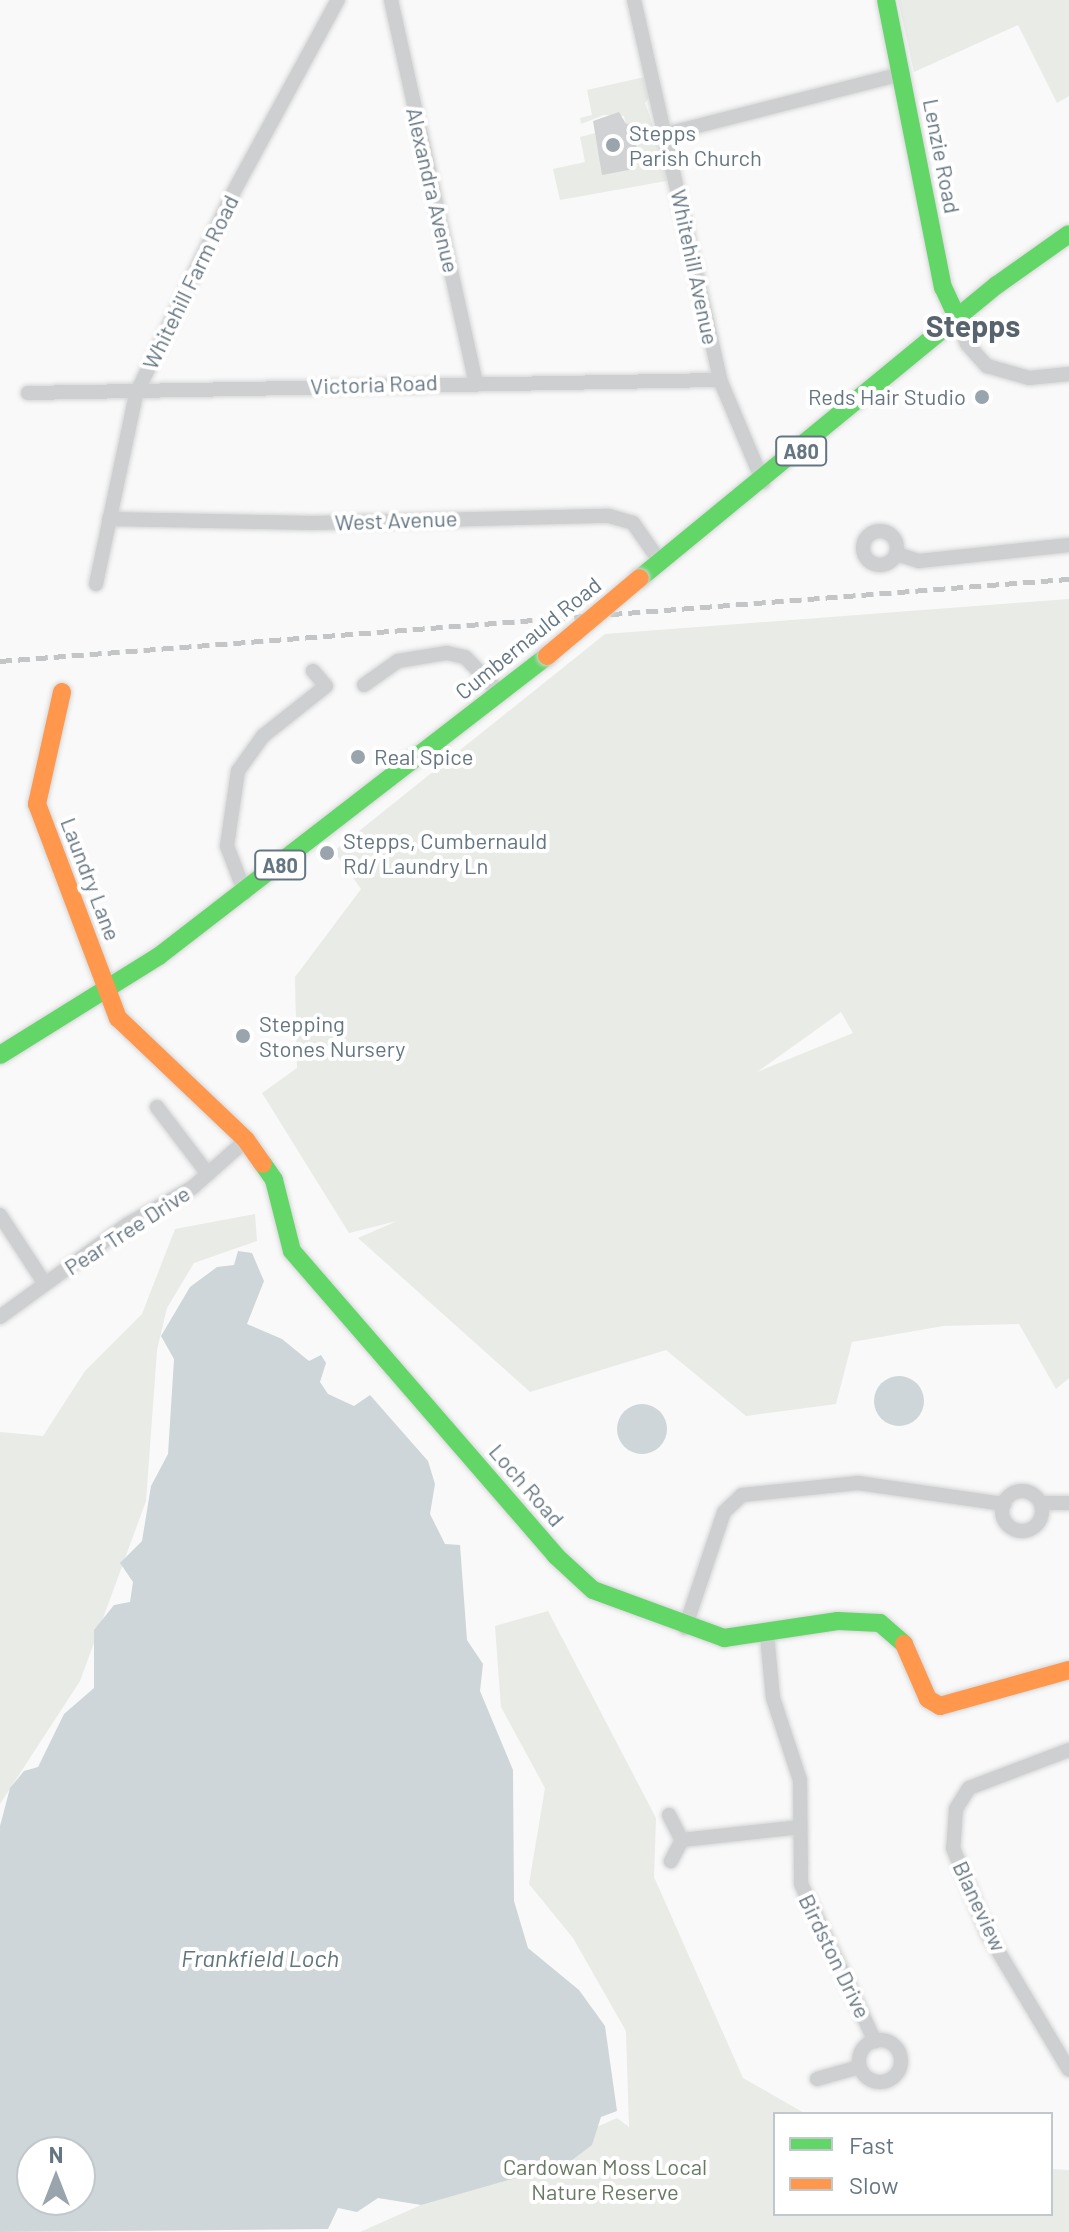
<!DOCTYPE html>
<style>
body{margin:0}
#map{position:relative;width:1069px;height:2232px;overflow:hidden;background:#f9f9f9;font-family:Barlow,sans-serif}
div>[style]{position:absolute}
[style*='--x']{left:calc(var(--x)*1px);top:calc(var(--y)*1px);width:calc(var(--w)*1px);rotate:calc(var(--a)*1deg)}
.green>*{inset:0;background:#e8ebe6}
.water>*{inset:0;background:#ced6d9}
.round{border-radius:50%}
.building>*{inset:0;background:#d0d2d3}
.roads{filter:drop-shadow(0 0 2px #d5d6d7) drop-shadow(0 0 2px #d5d6d7)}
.street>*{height:14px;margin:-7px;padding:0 7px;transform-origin:7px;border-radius:7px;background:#cecfd0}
.street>.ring{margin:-7px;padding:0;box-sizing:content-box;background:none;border:14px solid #cecfd0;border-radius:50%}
.fast>*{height:18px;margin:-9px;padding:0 9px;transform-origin:9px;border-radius:9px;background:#63d668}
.slow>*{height:18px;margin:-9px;padding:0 9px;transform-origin:9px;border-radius:9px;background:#ff974d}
.rail>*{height:5px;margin-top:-2.5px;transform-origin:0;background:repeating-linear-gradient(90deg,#c3c5c6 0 12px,transparent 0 18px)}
.bridges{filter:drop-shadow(0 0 2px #d5d6d7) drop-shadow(0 0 2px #d5d6d7)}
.slow-bridge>*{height:18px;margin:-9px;padding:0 9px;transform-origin:9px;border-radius:9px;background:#ff974d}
.dots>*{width:22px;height:22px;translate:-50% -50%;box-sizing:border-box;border:4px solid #fff;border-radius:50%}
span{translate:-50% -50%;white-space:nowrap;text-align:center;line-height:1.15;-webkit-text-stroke:8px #fff;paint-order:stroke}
.shield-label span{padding:2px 6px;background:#fff;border:2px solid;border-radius:6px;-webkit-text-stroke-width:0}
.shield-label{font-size:20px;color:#657683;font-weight:700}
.poi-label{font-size:22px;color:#657683}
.left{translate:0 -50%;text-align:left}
.right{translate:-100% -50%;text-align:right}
.street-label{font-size:22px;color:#657683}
.park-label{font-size:22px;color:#687a64}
.water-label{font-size:24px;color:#60757c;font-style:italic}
.district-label{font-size:30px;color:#57646e;font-weight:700}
.legend{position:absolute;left:773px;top:2112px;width:280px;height:104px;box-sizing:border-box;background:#fff;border:2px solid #c1c8cd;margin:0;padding:10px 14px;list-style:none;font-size:24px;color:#657683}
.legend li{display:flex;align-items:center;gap:16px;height:40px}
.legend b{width:40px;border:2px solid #c1c8cd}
.north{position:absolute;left:16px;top:2136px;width:80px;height:80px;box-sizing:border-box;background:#fff;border:2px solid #c1c8cd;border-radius:50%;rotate:0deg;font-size:22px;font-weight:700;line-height:32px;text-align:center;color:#657683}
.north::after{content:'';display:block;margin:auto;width:28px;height:36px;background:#99a4ac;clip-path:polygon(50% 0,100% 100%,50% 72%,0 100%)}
</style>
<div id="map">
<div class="green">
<div style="clip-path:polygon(898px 0,1069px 0,1069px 96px,1057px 103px,1018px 25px,914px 72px)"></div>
<div style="clip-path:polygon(649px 76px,652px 93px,645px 103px,672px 180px,560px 200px,553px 169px,585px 162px,580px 137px,595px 133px,603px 174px,634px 169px,624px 116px,604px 115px,581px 124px,580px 118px,592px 115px,587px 90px)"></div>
<div style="clip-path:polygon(evenodd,1069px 599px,1069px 1378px,1056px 1389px,1019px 1324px,943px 1326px,852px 1342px,836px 1404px,746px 1416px,666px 1350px,530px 1392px,358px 1238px,397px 1221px,349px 1233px,262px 1093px,297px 1068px,295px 977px,361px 889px,334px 851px,605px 634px,1069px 599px,841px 1012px,853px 1033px,757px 1072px,841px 1012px)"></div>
<div style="clip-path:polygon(255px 1214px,257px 1241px,194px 1263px,167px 1308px,157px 1350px,146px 1501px,80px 1681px,0 1804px,0 1432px,43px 1436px,85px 1371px,142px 1314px,175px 1229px)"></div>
<div style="clip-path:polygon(548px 1611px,656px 1818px,654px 1877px,743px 2078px,806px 2114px,775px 2114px,775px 2214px,1051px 2214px,1051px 2169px,1069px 2170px,1069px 2232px,360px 2232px,617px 2118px,629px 2127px,626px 2031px,573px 1938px,529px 1884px,545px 1788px,501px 1707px,495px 1626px)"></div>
</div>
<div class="water">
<div style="clip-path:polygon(evenodd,238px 1251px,252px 1253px,264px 1281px,247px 1324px,282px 1339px,309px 1361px,321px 1355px,326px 1363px,320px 1382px,328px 1394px,354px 1406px,370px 1395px,428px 1461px,435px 1484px,430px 1514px,445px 1544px,460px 1545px,467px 1640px,483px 1664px,480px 1691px,513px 1770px,514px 1901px,528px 1948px,579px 1990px,605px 2026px,617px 2111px,601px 2117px,592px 2145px,568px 2163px,421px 2205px,378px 2198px,357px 2212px,338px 2208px,328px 2229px,0 2232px,0 1826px,10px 1788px,24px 1771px,38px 1767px,64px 1714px,94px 1688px,94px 1630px,114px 1605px,130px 1602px,133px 1582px,120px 1563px,142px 1541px,151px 1486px,168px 1454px,174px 1359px,161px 1336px,190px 1287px,217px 1267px,234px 1265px,238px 1251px,80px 2152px,80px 2200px,32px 2200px,32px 2152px,80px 2152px)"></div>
<div class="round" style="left:874px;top:1376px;width:50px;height:50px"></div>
<div class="round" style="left:617px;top:1404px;width:50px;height:50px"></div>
</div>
<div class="building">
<div style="clip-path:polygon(619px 112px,626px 124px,635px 123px,637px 158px,634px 169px,602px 175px,593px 121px)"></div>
</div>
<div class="roads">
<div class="street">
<div style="--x:391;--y:0;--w:389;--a:77.5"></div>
<div style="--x:634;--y:0;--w:390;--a:77.2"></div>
<div style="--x:720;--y:380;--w:111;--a:67.1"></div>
<div style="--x:666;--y:134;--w:244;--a:-14.3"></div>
<div style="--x:958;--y:319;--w:27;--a:70"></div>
<div style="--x:967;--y:344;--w:30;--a:48"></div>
<div style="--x:987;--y:366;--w:44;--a:15.9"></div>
<div style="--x:1029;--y:378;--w:40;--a:-5.7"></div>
<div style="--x:28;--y:393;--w:692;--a:-1.08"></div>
<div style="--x:109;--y:519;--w:204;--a:1.1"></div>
<div style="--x:313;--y:523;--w:296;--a:-1.4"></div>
<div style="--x:609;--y:516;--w:25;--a:16"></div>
<div style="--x:633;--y:523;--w:49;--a:55"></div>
<div class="ring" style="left:863px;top:531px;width:20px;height:20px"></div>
<div style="--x:897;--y:554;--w:23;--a:18"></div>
<div style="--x:919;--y:561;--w:151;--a:-6.1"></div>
<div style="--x:96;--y:584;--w:194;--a:-78.1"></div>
<div style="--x:136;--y:394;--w:223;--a:-64.2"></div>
<div style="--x:233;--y:193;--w:220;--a:-61.5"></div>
<div style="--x:364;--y:685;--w:42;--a:-35.2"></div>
<div style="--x:398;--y:661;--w:50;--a:-9.3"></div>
<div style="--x:447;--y:653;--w:18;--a:13"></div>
<div style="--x:465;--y:657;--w:50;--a:45.8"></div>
<div style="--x:245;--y:893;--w:50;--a:-111"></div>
<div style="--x:227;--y:846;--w:76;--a:-81.7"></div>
<div style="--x:238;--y:771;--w:43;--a:-54.5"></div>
<div style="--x:263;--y:736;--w:80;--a:-38.4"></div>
<div style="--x:326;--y:686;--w:20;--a:-131"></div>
<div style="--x:157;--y:1107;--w:84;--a:52.7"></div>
<div style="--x:0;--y:1215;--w:82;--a:56.9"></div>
<div style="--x:0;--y:1317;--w:158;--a:-36"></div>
<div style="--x:128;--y:1224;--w:73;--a:-29.4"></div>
<div style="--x:192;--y:1188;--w:72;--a:-41.6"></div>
<div class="ring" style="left:1002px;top:1491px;width:26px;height:26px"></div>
<div style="--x:1041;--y:1503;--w:28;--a:0"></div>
<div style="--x:685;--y:1628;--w:122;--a:-71.4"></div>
<div style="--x:724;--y:1512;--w:25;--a:-43"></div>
<div style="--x:742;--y:1495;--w:117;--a:-5.9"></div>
<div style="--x:858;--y:1483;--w:148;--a:8.2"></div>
<div style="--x:767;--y:1635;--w:63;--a:84.6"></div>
<div style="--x:773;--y:1698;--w:86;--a:71.8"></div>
<div style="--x:800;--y:1780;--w:104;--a:89.4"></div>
<div style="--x:801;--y:1884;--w:174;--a:64.8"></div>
<div style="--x:1069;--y:1750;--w:107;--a:159.2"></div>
<div style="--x:969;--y:1788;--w:25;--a:122"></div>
<div style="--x:956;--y:1809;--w:39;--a:94"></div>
<div style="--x:953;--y:1848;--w:93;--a:67.9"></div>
<div style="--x:988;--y:1934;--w:158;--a:59.2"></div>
<div style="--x:669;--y:1815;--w:28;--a:63"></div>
<div style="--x:682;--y:1840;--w:24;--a:118"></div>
<div style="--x:682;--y:1840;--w:119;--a:-6.3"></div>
<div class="ring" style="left:859px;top:2040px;width:28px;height:28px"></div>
<div style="--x:817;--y:2079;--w:44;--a:-15.9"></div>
</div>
<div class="fast">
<div style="--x:886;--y:0;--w:293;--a:78.8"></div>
<div style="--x:943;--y:287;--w:35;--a:65"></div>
<div style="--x:640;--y:578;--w:462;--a:-39.4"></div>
<div style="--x:997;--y:285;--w:88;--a:-35.3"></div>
<div style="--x:0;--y:1055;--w:187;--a:-31.9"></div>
<div style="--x:159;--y:956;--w:490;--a:-37.7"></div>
<div style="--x:263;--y:1164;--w:19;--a:55"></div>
<div style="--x:274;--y:1180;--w:73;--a:75.8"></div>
<div style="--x:292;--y:1251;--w:403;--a:49.1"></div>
<div style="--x:556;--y:1556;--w:50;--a:42.6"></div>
<div style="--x:593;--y:1590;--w:140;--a:20.1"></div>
<div style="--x:724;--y:1638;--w:115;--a:-8.5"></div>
<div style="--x:838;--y:1621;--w:42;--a:2.7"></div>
<div style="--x:880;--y:1623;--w:32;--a:41"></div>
</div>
<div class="slow">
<div style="--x:62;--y:692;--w:115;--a:102.6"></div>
<div style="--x:37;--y:804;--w:229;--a:69.3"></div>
<div style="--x:118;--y:1018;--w:177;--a:43.6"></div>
<div style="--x:246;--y:1140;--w:29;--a:55"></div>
<div style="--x:904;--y:1644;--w:60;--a:66.4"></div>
<div style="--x:928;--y:1699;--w:14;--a:30"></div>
<div style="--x:940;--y:1706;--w:134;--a:-15.6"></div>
</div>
</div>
<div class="rail">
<div style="--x:0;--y:661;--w:1072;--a:-4.39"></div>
</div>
<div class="bridges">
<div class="slow-bridge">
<div style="--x:547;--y:656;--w:121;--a:-40"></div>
</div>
</div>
<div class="dots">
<div style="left:613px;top:145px;background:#99a4ac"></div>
<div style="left:982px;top:397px;background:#99a4ac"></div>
<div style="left:358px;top:757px;background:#99a4ac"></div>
<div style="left:327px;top:853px;background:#99a4ac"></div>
<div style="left:243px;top:1036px;background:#99a4ac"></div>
</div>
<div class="shield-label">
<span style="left:801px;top:451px">A80</span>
<span style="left:280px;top:865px">A80</span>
</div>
<div class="poi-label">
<span class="left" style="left:629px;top:145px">Stepps<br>Parish Church</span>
<span class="right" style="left:966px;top:397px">Reds Hair Studio</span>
<span class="left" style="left:374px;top:757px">Real Spice</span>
<span class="left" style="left:343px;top:853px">Stepps, Cumbernauld<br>Rd/ Laundry Ln</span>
<span class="left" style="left:259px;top:1036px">Stepping<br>Stones Nursery</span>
</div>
<div class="street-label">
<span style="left:942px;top:156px;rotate:79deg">Lenzie Road</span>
<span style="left:433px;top:190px;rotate:77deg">Alexandra Avenue</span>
<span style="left:695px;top:267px;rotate:78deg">Whitehill Avenue</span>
<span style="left:190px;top:282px;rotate:-64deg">Whitehill Farm Road</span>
<span style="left:374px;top:384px;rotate:-2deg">Victoria Road</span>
<span style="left:396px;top:520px;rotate:-2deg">West Avenue</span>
<span style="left:528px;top:638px;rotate:-39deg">Cumbernauld Road</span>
<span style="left:91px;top:879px;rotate:69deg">Laundry Lane</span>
<span style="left:127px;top:1230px;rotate:-33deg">Pear Tree Drive</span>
<span style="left:527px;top:1485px;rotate:49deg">Loch Road</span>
<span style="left:980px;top:1906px;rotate:65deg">Blaneview</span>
<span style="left:835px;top:1956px;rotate:64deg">Birdston Drive</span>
</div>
<div class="park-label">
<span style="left:605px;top:2179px">Cardowan Moss Local<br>Nature Reserve</span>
</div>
<div class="water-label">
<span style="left:260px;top:1958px">Frankfield Loch</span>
</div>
<div class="district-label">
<span style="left:973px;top:325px">Stepps</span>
</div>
<ul class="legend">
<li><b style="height:10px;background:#63d668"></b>Fast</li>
<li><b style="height:10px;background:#ff974d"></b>Slow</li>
</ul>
<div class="north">N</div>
</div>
